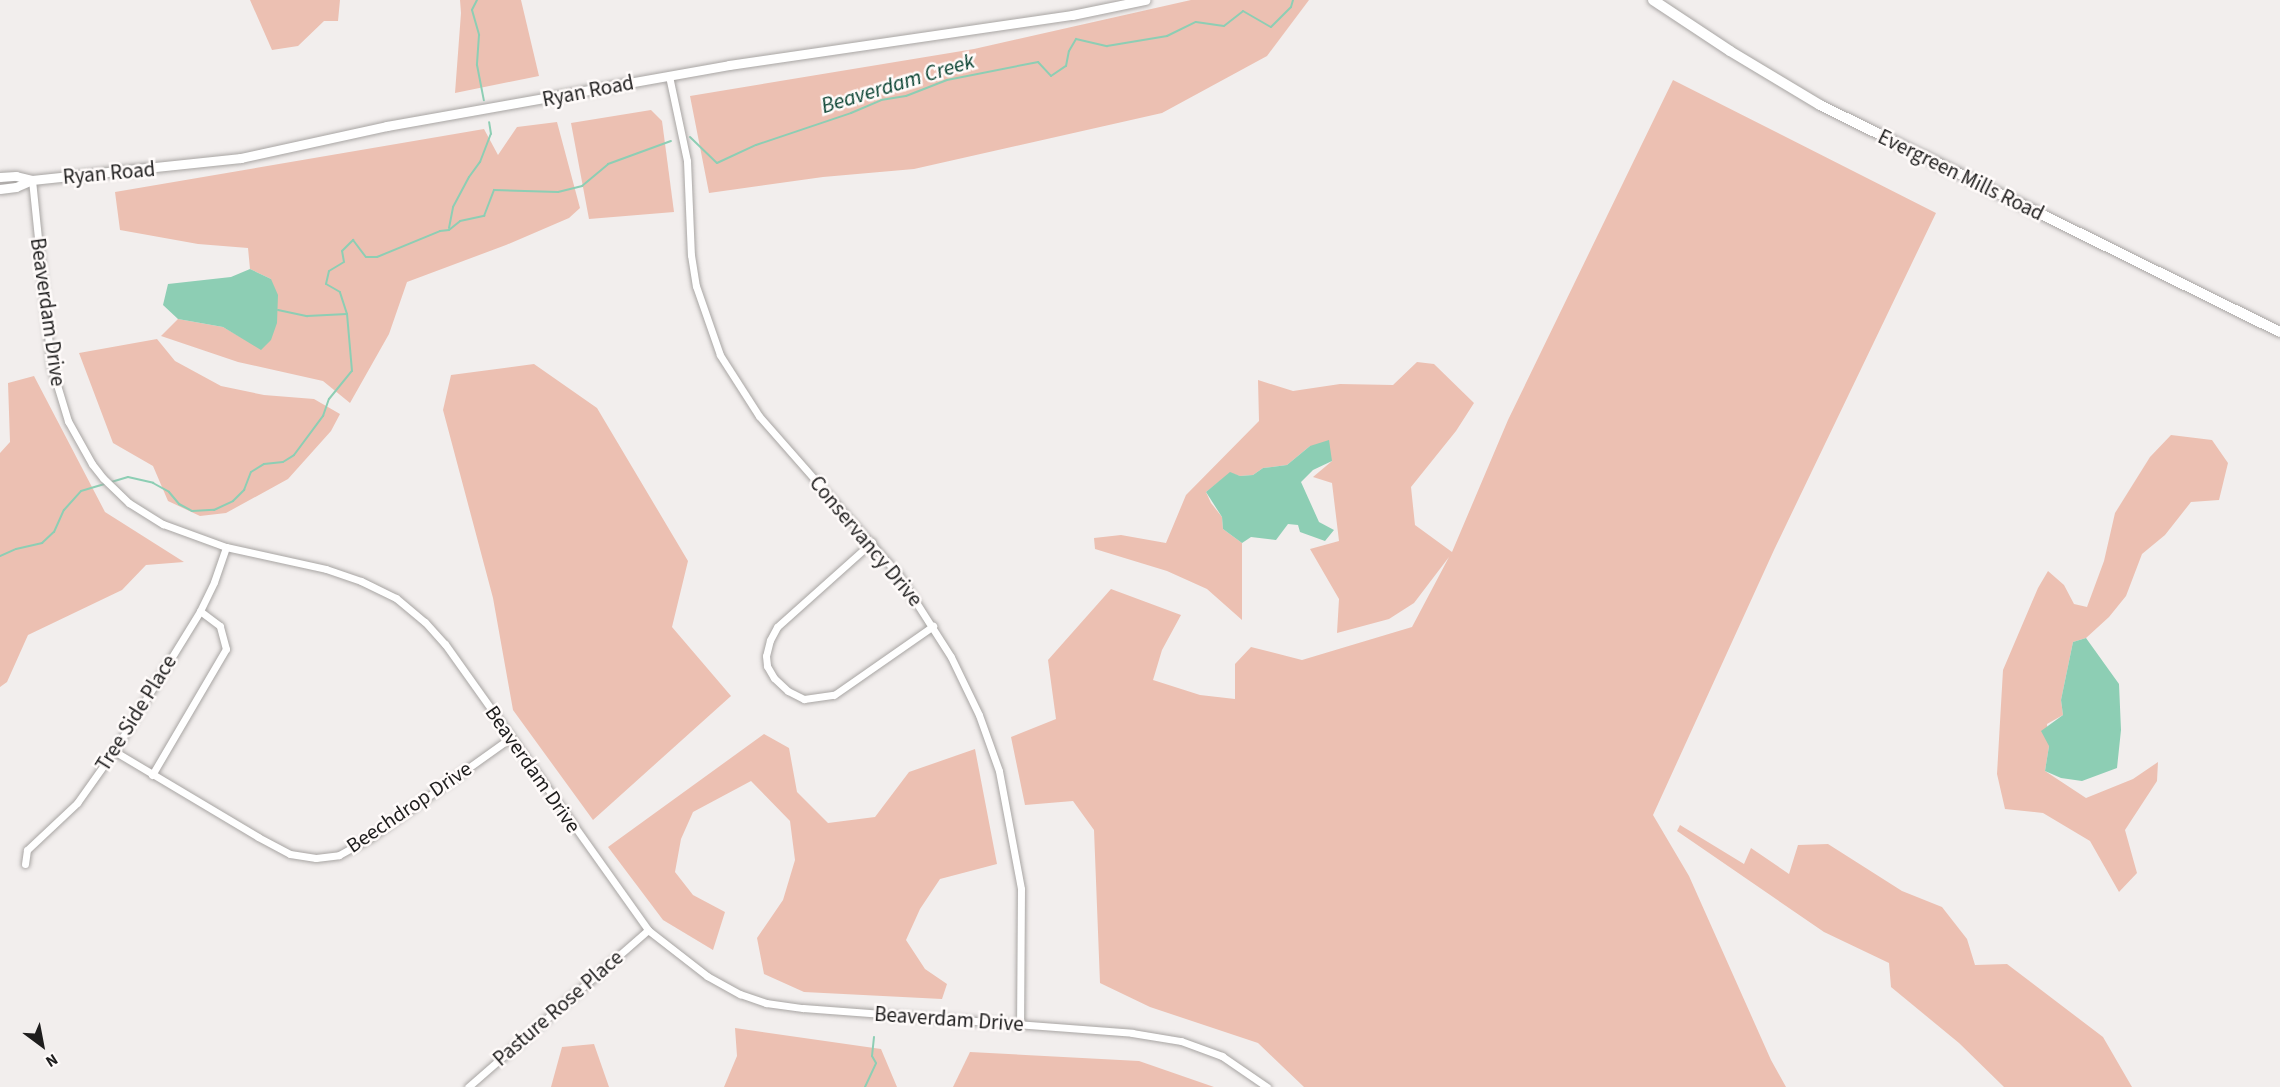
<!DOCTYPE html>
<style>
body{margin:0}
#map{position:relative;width:2280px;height:1087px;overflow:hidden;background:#f2eeed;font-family:"Source Sans 3",sans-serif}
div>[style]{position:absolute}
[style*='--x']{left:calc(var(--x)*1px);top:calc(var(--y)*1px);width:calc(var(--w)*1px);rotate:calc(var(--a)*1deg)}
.green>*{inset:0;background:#ecc0b2}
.water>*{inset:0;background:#8dceb4}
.stream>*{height:2px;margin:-1px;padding:0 1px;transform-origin:1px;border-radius:1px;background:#8dceb4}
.roads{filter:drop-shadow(0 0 2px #a8a5a3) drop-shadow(0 0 2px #a8a5a3)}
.street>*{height:7px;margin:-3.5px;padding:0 3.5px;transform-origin:3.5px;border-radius:3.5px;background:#fff}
.secondary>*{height:9px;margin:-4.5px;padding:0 4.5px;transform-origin:4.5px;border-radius:4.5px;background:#fff}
.primary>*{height:10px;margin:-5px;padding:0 5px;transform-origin:5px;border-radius:5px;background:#fff}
span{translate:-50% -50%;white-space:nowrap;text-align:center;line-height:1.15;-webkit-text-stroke:5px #fffbfa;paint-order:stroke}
.street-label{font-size:21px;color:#1e1d1d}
.water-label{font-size:22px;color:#053f2e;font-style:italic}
.north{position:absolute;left:12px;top:1015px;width:60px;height:60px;-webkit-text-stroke:4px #fffbfa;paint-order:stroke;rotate:148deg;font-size:16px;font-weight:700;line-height:24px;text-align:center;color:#1e1d1d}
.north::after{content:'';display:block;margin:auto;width:21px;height:27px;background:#1e1d1d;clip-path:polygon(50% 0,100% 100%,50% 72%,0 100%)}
</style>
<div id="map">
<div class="green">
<div style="clip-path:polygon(250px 0,340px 0,338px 21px,324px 21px,298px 46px,272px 50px)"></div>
<div style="clip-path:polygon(460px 0,521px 0,539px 76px,455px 93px,461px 13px)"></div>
<div style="clip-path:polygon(1191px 0,1309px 0,1267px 56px,1162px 113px,914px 169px,823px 177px,709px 193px,690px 96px,974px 49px)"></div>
<div style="clip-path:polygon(1673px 80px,1936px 213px,1774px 550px,1653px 815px,1689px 876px,1771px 1060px,1786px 1087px,1304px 1087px,1258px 1043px,1150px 1007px,1100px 983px,1094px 830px,1073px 801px,1025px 805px,1011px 737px,1056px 719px,1048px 660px,1111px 589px,1181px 615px,1162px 650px,1153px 680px,1200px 695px,1235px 699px,1235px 664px,1251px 647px,1302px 660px,1412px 627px,1449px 557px,1414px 603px,1389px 619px,1337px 633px,1339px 599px,1310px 549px,1339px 541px,1332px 483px,1313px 477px,1332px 461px,1310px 446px,1287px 465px,1263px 468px,1253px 475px,1240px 476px,1230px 473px,1206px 492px,1211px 503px,1222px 517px,1223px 529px,1242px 543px,1242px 620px,1207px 589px,1167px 571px,1095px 549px,1094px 538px,1121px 535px,1166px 543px,1186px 495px,1259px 421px,1258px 380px,1293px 391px,1340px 384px,1393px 385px,1417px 362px,1434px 364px,1474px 403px,1456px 431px,1411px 487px,1415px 525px,1452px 552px,1508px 420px)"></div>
<div style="clip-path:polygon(651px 110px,662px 121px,674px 212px,589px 219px,571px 123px)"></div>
<div style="clip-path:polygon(557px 122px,580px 208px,569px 218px,506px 245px,407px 282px,389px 334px,350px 403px,323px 381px,238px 362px,161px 336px,178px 319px,223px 327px,249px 342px,271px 279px,250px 269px,248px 248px,198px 244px,120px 230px,115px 192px,484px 129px,498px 155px,517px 127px)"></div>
<div style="clip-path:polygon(157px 339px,175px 361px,221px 386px,264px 395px,314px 399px,340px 414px,331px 431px,288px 479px,226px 513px,200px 516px,168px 501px,153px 466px,113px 443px,79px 353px)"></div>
<div style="clip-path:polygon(534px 364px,597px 408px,688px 561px,672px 627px,731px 696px,593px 820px,513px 710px,493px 598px,443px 410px,451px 375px)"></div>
<div style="clip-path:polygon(34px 376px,105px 512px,184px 562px,146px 565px,122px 590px,28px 635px,7px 682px,0 687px,0 453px,10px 442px,8px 383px)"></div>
<div style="clip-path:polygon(2171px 435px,2212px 440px,2228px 463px,2219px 500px,2191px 502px,2165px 535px,2142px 554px,2126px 596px,2109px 617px,2086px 638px,2073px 642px,2061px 700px,2063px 715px,2047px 724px,2049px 746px,2045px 771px,2086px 798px,2133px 779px,2158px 762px,2157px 781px,2125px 830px,2137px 873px,2119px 892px,2090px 841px,2043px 813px,2005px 809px,1997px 774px,2003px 670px,2038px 588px,2048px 571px,2064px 585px,2074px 604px,2087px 607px,2104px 561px,2115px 513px,2150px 457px)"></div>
<div style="clip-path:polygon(764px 734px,789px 748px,797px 792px,828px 823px,875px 817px,909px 772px,975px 749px,997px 864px,940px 879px,920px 909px,906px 940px,925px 969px,947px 984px,942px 999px,804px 992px,764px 974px,757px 938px,783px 900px,795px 860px,790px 821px,751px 781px,693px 812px,681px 839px,675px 872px,693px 895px,725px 912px,713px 950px,663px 920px,608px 847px)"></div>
<div style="clip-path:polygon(1680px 825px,1744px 864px,1751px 848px,1789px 874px,1798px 845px,1828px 844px,1902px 891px,1942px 907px,1967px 939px,1975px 965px,2007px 964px,2103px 1037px,2132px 1087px,2004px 1087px,1959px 1043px,1891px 987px,1889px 963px,1824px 932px,1677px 831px)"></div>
<div style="clip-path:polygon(735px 1028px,881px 1049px,897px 1087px,724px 1087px,737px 1056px)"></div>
<div style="clip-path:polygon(594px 1044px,609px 1087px,551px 1087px,562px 1047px)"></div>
<div style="clip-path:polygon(970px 1052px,1139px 1061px,1214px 1087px,953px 1087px)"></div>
</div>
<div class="water">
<div style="clip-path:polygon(250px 269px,271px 279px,278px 295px,277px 323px,271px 340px,261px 350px,223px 327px,178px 319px,163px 305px,168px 284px,231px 277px)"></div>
<div style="clip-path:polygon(1329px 440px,1332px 461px,1313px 470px,1301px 482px,1319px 522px,1334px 530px,1325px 541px,1300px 532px,1298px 525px,1288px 524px,1276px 540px,1251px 537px,1242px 543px,1223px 529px,1222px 517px,1206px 492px,1230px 472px,1240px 476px,1253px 475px,1263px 468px,1287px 465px,1310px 446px)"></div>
<div style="clip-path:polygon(2086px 638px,2119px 684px,2121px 730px,2117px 768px,2082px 781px,2061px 778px,2045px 771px,2049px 746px,2041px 731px,2063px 715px,2061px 700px,2073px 642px)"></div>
</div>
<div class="stream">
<div style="--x:477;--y:0;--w:11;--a:117"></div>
<div style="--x:472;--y:10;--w:26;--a:74"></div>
<div style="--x:479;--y:35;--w:30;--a:94"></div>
<div style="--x:477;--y:65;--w:36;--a:79"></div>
<div style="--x:690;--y:137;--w:37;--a:44"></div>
<div style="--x:717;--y:163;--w:43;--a:-24.8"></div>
<div style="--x:756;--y:145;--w:100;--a:-18.6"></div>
<div style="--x:851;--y:113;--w:33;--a:-23"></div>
<div style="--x:881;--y:100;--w:25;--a:-9"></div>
<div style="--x:906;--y:96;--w:44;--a:-21.3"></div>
<div style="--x:947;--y:80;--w:93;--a:-11.2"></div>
<div style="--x:1038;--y:62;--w:19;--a:47"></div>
<div style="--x:1051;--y:76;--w:18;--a:-34"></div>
<div style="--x:1066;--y:66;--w:15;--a:-79"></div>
<div style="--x:1069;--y:51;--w:14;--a:-60"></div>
<div style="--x:1076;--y:39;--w:32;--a:13"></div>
<div style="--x:1107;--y:46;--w:61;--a:-9.5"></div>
<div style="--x:1167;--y:36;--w:32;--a:-26"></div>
<div style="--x:1196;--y:22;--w:28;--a:8"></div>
<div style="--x:1224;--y:26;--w:24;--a:-38"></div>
<div style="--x:1243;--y:11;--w:32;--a:30"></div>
<div style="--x:1271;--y:27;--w:28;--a:-45"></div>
<div style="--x:1291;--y:7;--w:7;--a:-74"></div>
<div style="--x:449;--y:228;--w:21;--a:-79"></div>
<div style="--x:453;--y:207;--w:34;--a:-62"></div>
<div style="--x:469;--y:177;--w:19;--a:-54"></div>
<div style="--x:480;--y:162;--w:30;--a:-69"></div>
<div style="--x:491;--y:134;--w:12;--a:-99"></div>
<div style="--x:278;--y:310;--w:30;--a:12"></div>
<div style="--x:307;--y:316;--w:40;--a:-2.9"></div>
<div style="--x:0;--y:556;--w:17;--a:-24"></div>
<div style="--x:16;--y:549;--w:27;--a:-13"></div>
<div style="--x:42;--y:543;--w:16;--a:-43"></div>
<div style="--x:54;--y:532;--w:24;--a:-66"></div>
<div style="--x:64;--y:510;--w:25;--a:-48"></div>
<div style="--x:81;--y:491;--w:49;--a:-16.6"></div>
<div style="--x:128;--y:477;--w:26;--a:13"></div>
<div style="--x:153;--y:483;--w:18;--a:29"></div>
<div style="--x:169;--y:492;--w:16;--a:50"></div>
<div style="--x:179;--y:504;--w:15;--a:28"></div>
<div style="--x:192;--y:511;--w:22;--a:-3"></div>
<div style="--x:214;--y:510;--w:21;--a:-25"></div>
<div style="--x:233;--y:501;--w:16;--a:-45"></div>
<div style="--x:244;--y:490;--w:19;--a:-69"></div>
<div style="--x:251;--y:472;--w:15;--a:-32"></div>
<div style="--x:264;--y:464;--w:19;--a:-6"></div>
<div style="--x:283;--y:462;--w:13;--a:-32"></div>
<div style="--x:294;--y:455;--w:49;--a:-53.4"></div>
<div style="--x:323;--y:416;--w:18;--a:-71"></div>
<div style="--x:329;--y:399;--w:36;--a:-51"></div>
<div style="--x:352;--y:371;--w:57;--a:-95"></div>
<div style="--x:347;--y:314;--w:23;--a:-108"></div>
<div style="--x:340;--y:292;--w:16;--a:-150"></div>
<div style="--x:326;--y:284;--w:13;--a:-77"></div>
<div style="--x:329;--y:271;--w:17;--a:-31"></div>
<div style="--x:344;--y:262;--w:11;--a:-100"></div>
<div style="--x:342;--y:251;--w:16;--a:-45"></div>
<div style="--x:353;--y:240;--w:21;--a:53"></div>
<div style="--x:366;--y:257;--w:11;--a:0"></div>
<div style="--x:377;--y:257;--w:68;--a:-22.4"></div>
<div style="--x:440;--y:231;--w:9;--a:-6"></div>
<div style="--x:449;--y:230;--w:14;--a:-39"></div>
<div style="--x:460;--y:221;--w:25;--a:-12"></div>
<div style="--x:484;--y:216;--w:28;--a:-69"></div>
<div style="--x:494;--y:190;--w:64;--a:1.8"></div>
<div style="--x:558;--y:192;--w:25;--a:-14"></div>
<div style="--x:582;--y:186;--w:34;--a:-40"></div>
<div style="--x:608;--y:164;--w:67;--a:-20.1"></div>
<div style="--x:865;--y:1087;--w:26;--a:-65"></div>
<div style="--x:876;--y:1063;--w:8;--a:-120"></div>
<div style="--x:872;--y:1056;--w:19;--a:-84"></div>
</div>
<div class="roads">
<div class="street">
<div style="--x:669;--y:76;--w:87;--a:78"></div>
<div style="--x:687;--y:161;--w:94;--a:87.6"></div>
<div style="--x:691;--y:255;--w:31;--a:81"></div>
<div style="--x:696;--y:286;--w:73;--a:70.8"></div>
<div style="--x:720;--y:355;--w:72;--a:57.4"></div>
<div style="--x:759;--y:416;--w:210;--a:48.7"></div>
<div style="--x:898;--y:574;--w:98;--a:57.4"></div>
<div style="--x:951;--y:657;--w:64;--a:64.2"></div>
<div style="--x:979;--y:715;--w:59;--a:70.3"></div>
<div style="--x:999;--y:771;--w:120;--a:79.4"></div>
<div style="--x:1021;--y:889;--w:135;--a:90.4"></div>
<div style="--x:32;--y:180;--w:186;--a:84.1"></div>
<div style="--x:51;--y:365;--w:59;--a:73.1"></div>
<div style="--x:68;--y:421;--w:49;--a:60.8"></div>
<div style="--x:92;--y:464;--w:18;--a:52"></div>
<div style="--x:103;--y:478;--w:36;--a:44"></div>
<div style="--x:129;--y:503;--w:40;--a:32"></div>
<div style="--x:163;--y:524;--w:67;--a:20.1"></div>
<div style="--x:226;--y:547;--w:102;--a:12.4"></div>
<div style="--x:326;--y:569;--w:37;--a:19"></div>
<div style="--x:361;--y:581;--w:39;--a:26"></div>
<div style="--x:396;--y:598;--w:38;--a:40"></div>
<div style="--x:425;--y:622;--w:30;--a:48"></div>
<div style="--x:445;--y:644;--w:351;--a:54.6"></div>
<div style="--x:648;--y:930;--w:75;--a:37.9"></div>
<div style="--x:707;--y:976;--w:38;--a:29"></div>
<div style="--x:740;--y:994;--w:28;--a:19"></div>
<div style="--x:766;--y:1003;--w:37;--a:8"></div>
<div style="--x:803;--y:1008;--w:330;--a:4.3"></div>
<div style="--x:1132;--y:1033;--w:50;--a:9.3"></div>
<div style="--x:1181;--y:1041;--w:44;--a:20.1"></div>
<div style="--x:1222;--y:1056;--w:55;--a:34.6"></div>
<div style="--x:872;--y:542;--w:127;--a:138.2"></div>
<div style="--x:777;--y:627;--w:15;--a:118"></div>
<div style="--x:770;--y:640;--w:16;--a:104"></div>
<div style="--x:766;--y:656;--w:10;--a:84"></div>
<div style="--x:767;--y:666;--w:14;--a:60"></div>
<div style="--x:774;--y:678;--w:19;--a:43"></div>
<div style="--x:788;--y:691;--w:18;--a:27"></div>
<div style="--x:804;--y:699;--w:30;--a:-8"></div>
<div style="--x:834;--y:695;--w:121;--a:-34.9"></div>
<div style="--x:114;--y:751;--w:168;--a:30.8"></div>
<div style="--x:258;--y:837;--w:36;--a:28"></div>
<div style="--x:290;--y:854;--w:26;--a:9"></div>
<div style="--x:316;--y:858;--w:23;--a:-7"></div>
<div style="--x:339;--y:855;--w:35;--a:-29"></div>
<div style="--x:370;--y:838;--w:172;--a:-35.5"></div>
<div style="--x:152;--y:775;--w:146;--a:-59.6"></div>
<div style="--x:226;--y:649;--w:24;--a:-105"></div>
<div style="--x:220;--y:626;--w:25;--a:-143"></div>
<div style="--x:25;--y:864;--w:14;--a:-82"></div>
<div style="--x:27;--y:850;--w:69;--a:-43.2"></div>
<div style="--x:77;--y:803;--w:64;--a:-54.6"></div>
<div style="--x:114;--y:751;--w:164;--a:-58.4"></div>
<div style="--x:200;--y:611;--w:32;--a:-64"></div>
<div style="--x:214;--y:582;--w:37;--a:-71"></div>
<div style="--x:468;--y:1087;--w:239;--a:-41.1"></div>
</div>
<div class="secondary">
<div style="--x:0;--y:177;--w:16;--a:-4"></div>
<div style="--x:16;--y:176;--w:16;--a:14"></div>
<div style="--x:32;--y:180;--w:210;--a:-6"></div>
<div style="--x:241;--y:158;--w:149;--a:-12.4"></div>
<div style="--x:387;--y:126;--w:347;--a:-10.1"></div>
<div style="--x:729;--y:65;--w:347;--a:-8.3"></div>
<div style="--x:1072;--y:15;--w:75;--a:-11.6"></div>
<div style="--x:0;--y:189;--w:16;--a:-7"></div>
<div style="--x:16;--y:187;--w:17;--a:-24"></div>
</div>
<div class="primary">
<div style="--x:1653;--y:0;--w:92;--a:33.5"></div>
<div style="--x:1730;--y:51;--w:105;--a:31"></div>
<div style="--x:1820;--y:105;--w:513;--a:26.27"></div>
</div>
</div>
<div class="street-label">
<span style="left:588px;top:91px;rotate:-11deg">Ryan Road</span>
<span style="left:109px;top:173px;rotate:-5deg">Ryan Road</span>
<span style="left:1961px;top:175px;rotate:26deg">Evergreen Mills Road</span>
<span style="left:48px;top:312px;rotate:82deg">Beaverdam Drive</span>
<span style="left:866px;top:541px;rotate:50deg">Conservancy Drive</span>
<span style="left:136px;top:713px;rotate:-58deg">Tree Side Place</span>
<span style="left:533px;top:769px;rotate:55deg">Beaverdam Drive</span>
<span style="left:409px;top:807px;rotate:-34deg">Beechdrop Drive</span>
<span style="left:558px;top:1008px;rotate:-41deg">Pasture Rose Place</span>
<span style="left:949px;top:1019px;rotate:4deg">Beaverdam Drive</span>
</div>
<div class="water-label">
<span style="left:898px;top:84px;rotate:-17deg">Beaverdam Creek</span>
</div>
<div class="north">N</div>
</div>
